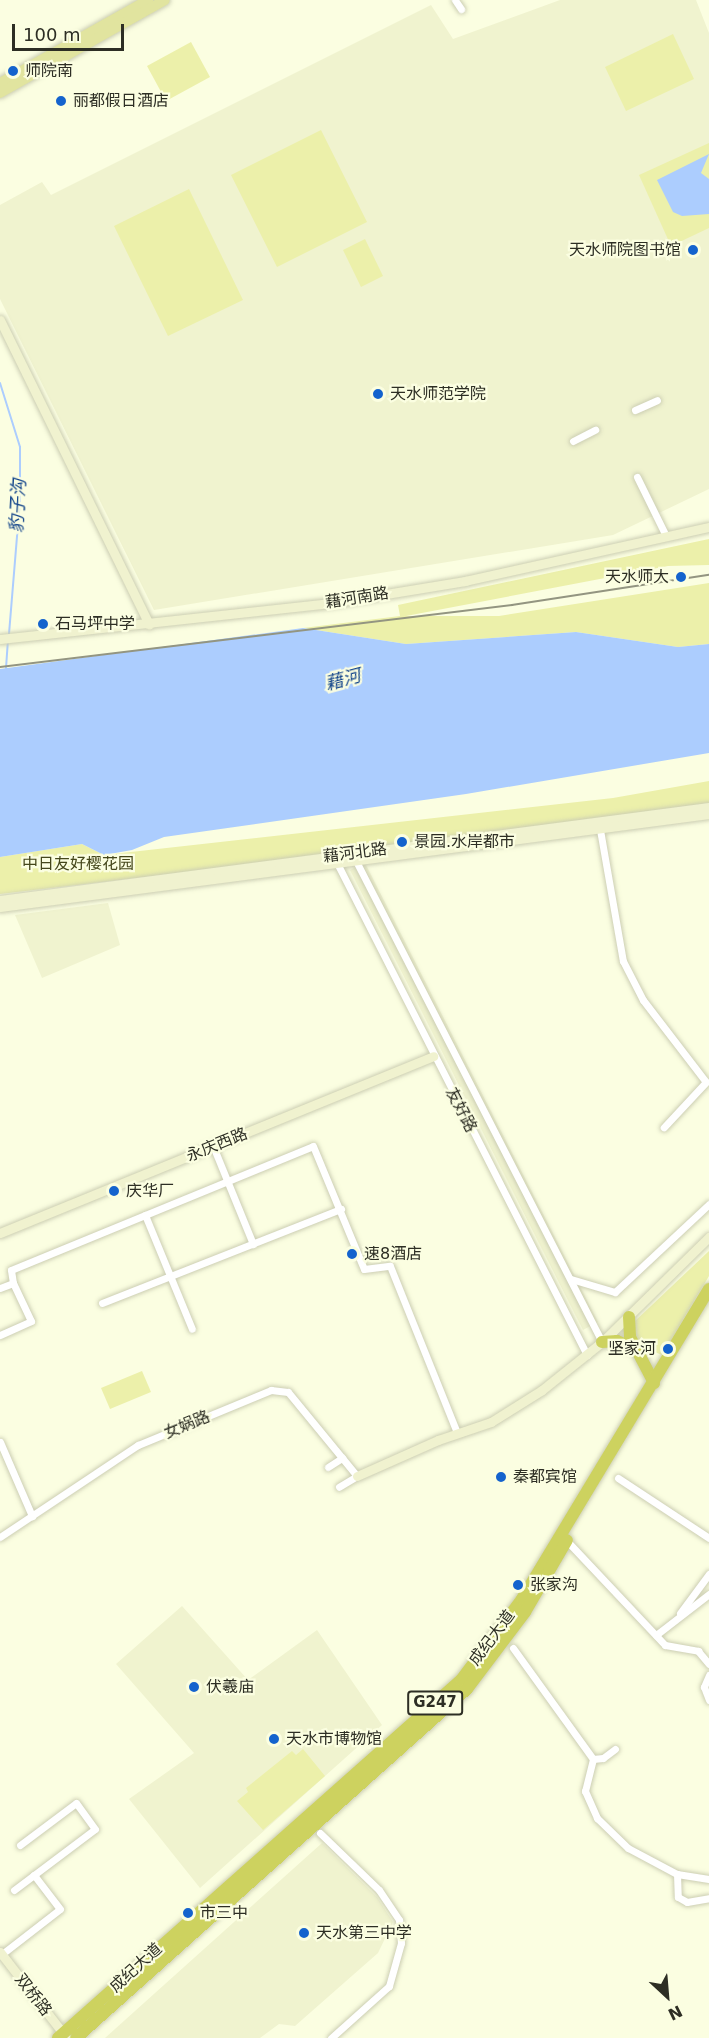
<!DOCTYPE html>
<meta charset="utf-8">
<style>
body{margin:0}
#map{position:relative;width:709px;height:2038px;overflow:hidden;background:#fbfee1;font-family:"DejaVu Sans","Noto Sans SC",sans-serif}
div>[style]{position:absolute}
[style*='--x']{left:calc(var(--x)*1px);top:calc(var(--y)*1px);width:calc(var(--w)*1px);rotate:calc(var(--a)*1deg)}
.built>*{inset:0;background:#f0f3cf}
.green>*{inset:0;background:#ecf0aa}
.water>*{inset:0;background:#accdfe}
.stream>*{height:2px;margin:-1px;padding:0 1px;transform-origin:1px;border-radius:1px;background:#accdfe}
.roads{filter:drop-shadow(0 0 2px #ccceb3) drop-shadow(0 0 2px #ccceb3)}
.street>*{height:7px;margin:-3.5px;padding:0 3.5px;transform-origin:3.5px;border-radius:3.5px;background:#fff}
.secondary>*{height:9px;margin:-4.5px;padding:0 4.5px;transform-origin:4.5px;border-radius:4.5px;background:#f0f2cf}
.primary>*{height:10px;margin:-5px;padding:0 5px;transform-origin:5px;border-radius:5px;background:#e1e49f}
.highway>*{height:12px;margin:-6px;padding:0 6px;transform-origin:6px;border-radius:6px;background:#cdd25f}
.tram>*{height:1.5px;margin:-0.75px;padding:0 0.75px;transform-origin:0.75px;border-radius:0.75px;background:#939581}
.dots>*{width:16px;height:16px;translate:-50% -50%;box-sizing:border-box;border:3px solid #fbfee1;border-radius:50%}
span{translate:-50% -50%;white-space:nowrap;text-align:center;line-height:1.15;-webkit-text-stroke:4.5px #fbfee1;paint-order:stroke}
.shield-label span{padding:2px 4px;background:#fbfee1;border:2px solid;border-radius:4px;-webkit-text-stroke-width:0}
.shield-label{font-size:15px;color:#2d2e24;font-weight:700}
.poi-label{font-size:16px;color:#2d2e24}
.left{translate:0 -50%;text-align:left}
.right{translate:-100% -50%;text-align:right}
.street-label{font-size:16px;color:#2d2e24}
.park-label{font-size:16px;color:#45471b}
.water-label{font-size:18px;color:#13458b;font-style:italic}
.north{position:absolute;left:637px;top:1966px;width:60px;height:60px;-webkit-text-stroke:4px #fbfee1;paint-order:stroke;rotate:154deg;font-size:16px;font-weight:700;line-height:24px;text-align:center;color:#2d2e24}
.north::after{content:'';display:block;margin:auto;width:21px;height:27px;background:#2d2e24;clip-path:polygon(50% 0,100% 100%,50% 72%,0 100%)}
.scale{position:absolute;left:12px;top:24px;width:112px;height:27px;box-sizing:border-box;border:3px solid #2d2e24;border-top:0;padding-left:8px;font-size:18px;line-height:21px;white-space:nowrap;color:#2d2e24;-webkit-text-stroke:4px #fbfee1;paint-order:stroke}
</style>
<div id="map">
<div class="built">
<div style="clip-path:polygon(560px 0,696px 0,709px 33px,709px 489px,613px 535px,154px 610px,0 299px,0 205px,42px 182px,51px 195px,431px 5px,453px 39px)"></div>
<div style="clip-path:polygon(365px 863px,598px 1322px,583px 1330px,350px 870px)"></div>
<div style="clip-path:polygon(108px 903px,120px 945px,42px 978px,15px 915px)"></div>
<div style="clip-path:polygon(182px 1606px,248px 1680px,317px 1630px,382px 1725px,200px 1888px,129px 1799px,194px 1753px,116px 1664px)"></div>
<div style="clip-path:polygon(322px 1843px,377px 1897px,393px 1922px,378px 1953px,295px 2026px,279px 2024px,260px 2038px,105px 2038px)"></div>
</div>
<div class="green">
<div style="clip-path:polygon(673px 34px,694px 79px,626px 111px,605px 67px)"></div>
<div style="clip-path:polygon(191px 42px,210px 77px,166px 101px,147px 66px)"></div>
<div style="clip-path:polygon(321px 130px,367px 222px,277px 267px,231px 175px)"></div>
<div style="clip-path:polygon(709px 143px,709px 228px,671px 246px,639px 175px)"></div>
<div style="clip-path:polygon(189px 189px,243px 300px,168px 336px,114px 226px)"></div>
<div style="clip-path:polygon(365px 239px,383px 276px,361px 287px,343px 250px)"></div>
<div style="clip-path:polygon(709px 539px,709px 565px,668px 566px,406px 616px,499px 616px,709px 583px,709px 644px,678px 647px,576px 632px,406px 644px,303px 628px,400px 616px,398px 605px)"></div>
<div style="clip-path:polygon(709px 781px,709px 803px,306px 858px,0 894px,0 857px,82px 844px,104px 855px,613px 798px)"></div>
<div style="clip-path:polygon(709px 1251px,709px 1276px,662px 1355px,643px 1347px,634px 1338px,633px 1323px)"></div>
<div style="clip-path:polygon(142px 1371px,151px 1392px,110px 1409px,101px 1388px)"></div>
<div style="clip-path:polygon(303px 1749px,325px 1776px,263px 1830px,237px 1801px,248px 1792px,246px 1788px,292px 1751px,296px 1755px)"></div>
</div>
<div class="water">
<div style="clip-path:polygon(709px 154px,701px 173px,709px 179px,709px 214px,682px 216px,673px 212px,657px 180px)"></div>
<div style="clip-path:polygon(303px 628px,406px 644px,576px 632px,678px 647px,709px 644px,709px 753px,466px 794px,164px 837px,132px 850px,104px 855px,82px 844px,0 857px,0 669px)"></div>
</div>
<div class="stream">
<div style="--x:0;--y:383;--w:67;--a:72.6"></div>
<div style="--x:20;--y:447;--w:53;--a:90"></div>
<div style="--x:20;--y:500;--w:134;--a:94.7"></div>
<div style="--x:6;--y:668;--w:28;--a:-86"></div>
</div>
<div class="roads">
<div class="street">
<div style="--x:455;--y:0;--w:11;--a:56"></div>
<div style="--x:635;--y:410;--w:24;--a:-24"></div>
<div style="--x:573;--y:441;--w:25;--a:-27"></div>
<div style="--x:637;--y:477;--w:66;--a:63.8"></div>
<div style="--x:599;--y:824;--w:139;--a:80.1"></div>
<div style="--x:623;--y:961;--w:44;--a:62.9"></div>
<div style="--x:643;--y:1000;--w:103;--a:52.5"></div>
<div style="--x:706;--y:1082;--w:62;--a:133"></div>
<div style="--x:356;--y:861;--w:540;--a:62.91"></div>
<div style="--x:337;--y:863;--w:552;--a:63.06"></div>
<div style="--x:213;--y:1146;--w:106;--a:67.8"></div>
<div style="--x:145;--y:1215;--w:123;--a:67.6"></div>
<div style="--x:571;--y:1279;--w:46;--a:16.5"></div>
<div style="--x:615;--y:1292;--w:129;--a:-43.1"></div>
<div style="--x:0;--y:1288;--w:14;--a:-21"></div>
<div style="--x:13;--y:1283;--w:13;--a:-99"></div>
<div style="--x:11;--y:1270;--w:326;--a:-22.3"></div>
<div style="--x:313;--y:1146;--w:133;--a:67.5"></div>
<div style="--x:364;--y:1269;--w:26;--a:-7"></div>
<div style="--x:390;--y:1266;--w:180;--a:68.1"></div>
<div style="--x:102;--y:1303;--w:257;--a:-21.5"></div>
<div style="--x:0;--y:1335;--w:34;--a:-24"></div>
<div style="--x:31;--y:1321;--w:42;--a:-115.3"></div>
<div style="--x:0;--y:1442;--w:81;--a:66.6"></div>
<div style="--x:328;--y:1467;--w:17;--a:-33"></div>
<div style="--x:618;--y:1478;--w:109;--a:33.4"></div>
<div style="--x:0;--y:1537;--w:166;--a:-33.7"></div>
<div style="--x:138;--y:1445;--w:144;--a:-22.5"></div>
<div style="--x:271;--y:1390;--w:17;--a:7"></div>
<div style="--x:288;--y:1392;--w:109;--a:50.6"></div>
<div style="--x:357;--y:1476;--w:21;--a:149"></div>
<div style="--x:567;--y:1541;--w:143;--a:46.7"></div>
<div style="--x:665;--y:1645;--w:34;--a:10"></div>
<div style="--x:698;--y:1651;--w:17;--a:50"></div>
<div style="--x:680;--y:1613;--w:49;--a:-53.4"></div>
<div style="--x:656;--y:1635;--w:67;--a:-37.7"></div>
<div style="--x:513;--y:1648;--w:137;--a:54.2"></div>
<div style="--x:593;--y:1759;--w:10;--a:-6"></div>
<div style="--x:603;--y:1758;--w:15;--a:-37"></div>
<div style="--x:709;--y:1675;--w:13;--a:113"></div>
<div style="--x:704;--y:1687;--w:14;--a:69"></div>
<div style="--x:593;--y:1759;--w:33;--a:104"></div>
<div style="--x:585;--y:1791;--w:30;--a:66"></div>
<div style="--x:597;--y:1818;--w:43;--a:44.1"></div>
<div style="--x:628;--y:1848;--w:55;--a:28"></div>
<div style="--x:677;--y:1874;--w:32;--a:9"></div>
<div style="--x:320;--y:1833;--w:82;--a:44"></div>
<div style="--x:379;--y:1890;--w:36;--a:56"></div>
<div style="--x:399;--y:1920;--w:23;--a:85"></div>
<div style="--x:401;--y:1943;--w:45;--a:105.6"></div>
<div style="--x:389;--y:1986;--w:78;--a:138.1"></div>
<div style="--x:677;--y:1874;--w:23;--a:88"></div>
<div style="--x:678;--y:1897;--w:10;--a:29"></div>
<div style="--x:687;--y:1902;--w:22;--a:-10"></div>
<div style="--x:14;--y:1890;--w:101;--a:-37"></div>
<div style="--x:95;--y:1829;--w:32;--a:-126"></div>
<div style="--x:76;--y:1803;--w:70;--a:143.1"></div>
<div style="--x:2;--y:1954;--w:73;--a:-37.8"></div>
<div style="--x:60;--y:1909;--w:43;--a:-127.4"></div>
</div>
<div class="secondary">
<div style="--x:0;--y:320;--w:339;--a:63.9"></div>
<div style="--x:0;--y:639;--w:333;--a:-6.2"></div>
<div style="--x:331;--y:603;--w:136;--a:-9.3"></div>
<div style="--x:465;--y:581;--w:250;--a:-12.5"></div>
<div style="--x:0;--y:900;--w:715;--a:-7.47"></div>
<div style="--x:0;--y:907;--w:715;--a:-7.47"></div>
<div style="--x:0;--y:1233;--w:468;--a:-22.2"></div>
<div style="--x:357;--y:1476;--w:89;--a:-24"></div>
<div style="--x:438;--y:1440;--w:56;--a:-18.8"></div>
<div style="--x:491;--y:1422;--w:60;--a:-32.1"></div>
<div style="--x:542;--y:1390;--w:77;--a:-38.7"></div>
<div style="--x:602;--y:1342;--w:150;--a:-44.5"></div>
<div style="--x:0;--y:1952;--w:108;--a:52.2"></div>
</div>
<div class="primary">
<div style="--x:0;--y:83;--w:170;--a:-29.3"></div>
<div style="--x:0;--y:93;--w:189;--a:-29.4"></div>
</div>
<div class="highway">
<div style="--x:629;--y:1317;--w:20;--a:87"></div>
<div style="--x:630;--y:1337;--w:52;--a:62.4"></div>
<div style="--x:602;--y:1342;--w:15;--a:-4"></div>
<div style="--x:617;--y:1341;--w:21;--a:25"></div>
<div style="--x:58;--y:2038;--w:539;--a:-41.62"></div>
<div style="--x:461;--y:1680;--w:101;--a:-53"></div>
<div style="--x:522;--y:1599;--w:362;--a:-58.9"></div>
<div style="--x:76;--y:2038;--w:524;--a:-41.75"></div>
<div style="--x:467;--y:1689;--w:96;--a:-53"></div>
<div style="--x:525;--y:1612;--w:83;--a:-59.7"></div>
</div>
</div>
<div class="tram">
<div style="--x:0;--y:667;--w:516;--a:-6.9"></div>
<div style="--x:512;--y:605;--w:199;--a:-8.7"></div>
</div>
<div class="dots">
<div style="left:13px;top:71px;background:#1463cd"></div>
<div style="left:61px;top:101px;background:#1463cd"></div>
<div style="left:693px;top:250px;background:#1463cd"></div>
<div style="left:378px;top:394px;background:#1463cd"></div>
<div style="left:681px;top:577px;background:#1463cd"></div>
<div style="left:43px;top:624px;background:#1463cd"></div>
<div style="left:402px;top:842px;background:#1463cd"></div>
<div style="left:114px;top:1191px;background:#1463cd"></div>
<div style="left:352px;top:1254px;background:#1463cd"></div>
<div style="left:668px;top:1349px;background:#1463cd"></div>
<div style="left:501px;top:1477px;background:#1463cd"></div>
<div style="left:518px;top:1585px;background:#1463cd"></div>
<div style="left:194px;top:1687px;background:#1463cd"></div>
<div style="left:274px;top:1739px;background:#1463cd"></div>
<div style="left:188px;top:1913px;background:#1463cd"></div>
<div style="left:304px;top:1933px;background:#1463cd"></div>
</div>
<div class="shield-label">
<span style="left:435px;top:1703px">G247</span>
</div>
<div class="poi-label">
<span class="left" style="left:25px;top:71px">师院南</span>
<span class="left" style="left:73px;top:101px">丽都假日酒店</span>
<span class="right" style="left:681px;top:250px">天水师院图书馆</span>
<span class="left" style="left:390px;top:394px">天水师范学院</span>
<span class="right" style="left:669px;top:577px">天水师大</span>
<span class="left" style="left:55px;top:624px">石马坪中学</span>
<span class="left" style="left:414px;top:842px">景园.水岸都市</span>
<span class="left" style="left:126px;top:1191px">庆华厂</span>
<span class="left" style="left:364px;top:1254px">速8酒店</span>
<span class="right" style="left:656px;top:1349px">坚家河</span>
<span class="left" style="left:513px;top:1477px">秦都宾馆</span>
<span class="left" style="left:530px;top:1585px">张家沟</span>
<span class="left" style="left:206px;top:1687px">伏羲庙</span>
<span class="left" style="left:286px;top:1739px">天水市博物馆</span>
<span class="left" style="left:200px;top:1913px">市三中</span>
<span class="left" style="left:316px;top:1933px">天水第三中学</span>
</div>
<div class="street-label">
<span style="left:357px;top:598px;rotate:-9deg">藉河南路</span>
<span style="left:355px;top:853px;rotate:-7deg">藉河北路</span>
<span style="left:461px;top:1110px;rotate:63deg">友好路</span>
<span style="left:217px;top:1145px;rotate:-22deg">永庆西路</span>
<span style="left:187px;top:1425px;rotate:-22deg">女娲路</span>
<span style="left:492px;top:1638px;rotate:-53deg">成纪大道</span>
<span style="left:136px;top:1968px;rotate:-42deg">成纪大道</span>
<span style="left:33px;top:1995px;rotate:52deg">双桥路</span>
</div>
<div class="park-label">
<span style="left:78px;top:864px">中日友好樱花园</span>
</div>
<div class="water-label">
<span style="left:18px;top:506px;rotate:-87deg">豹子沟</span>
<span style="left:343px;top:680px;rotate:-15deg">藉河</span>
</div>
<div class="north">N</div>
<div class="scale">100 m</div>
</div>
